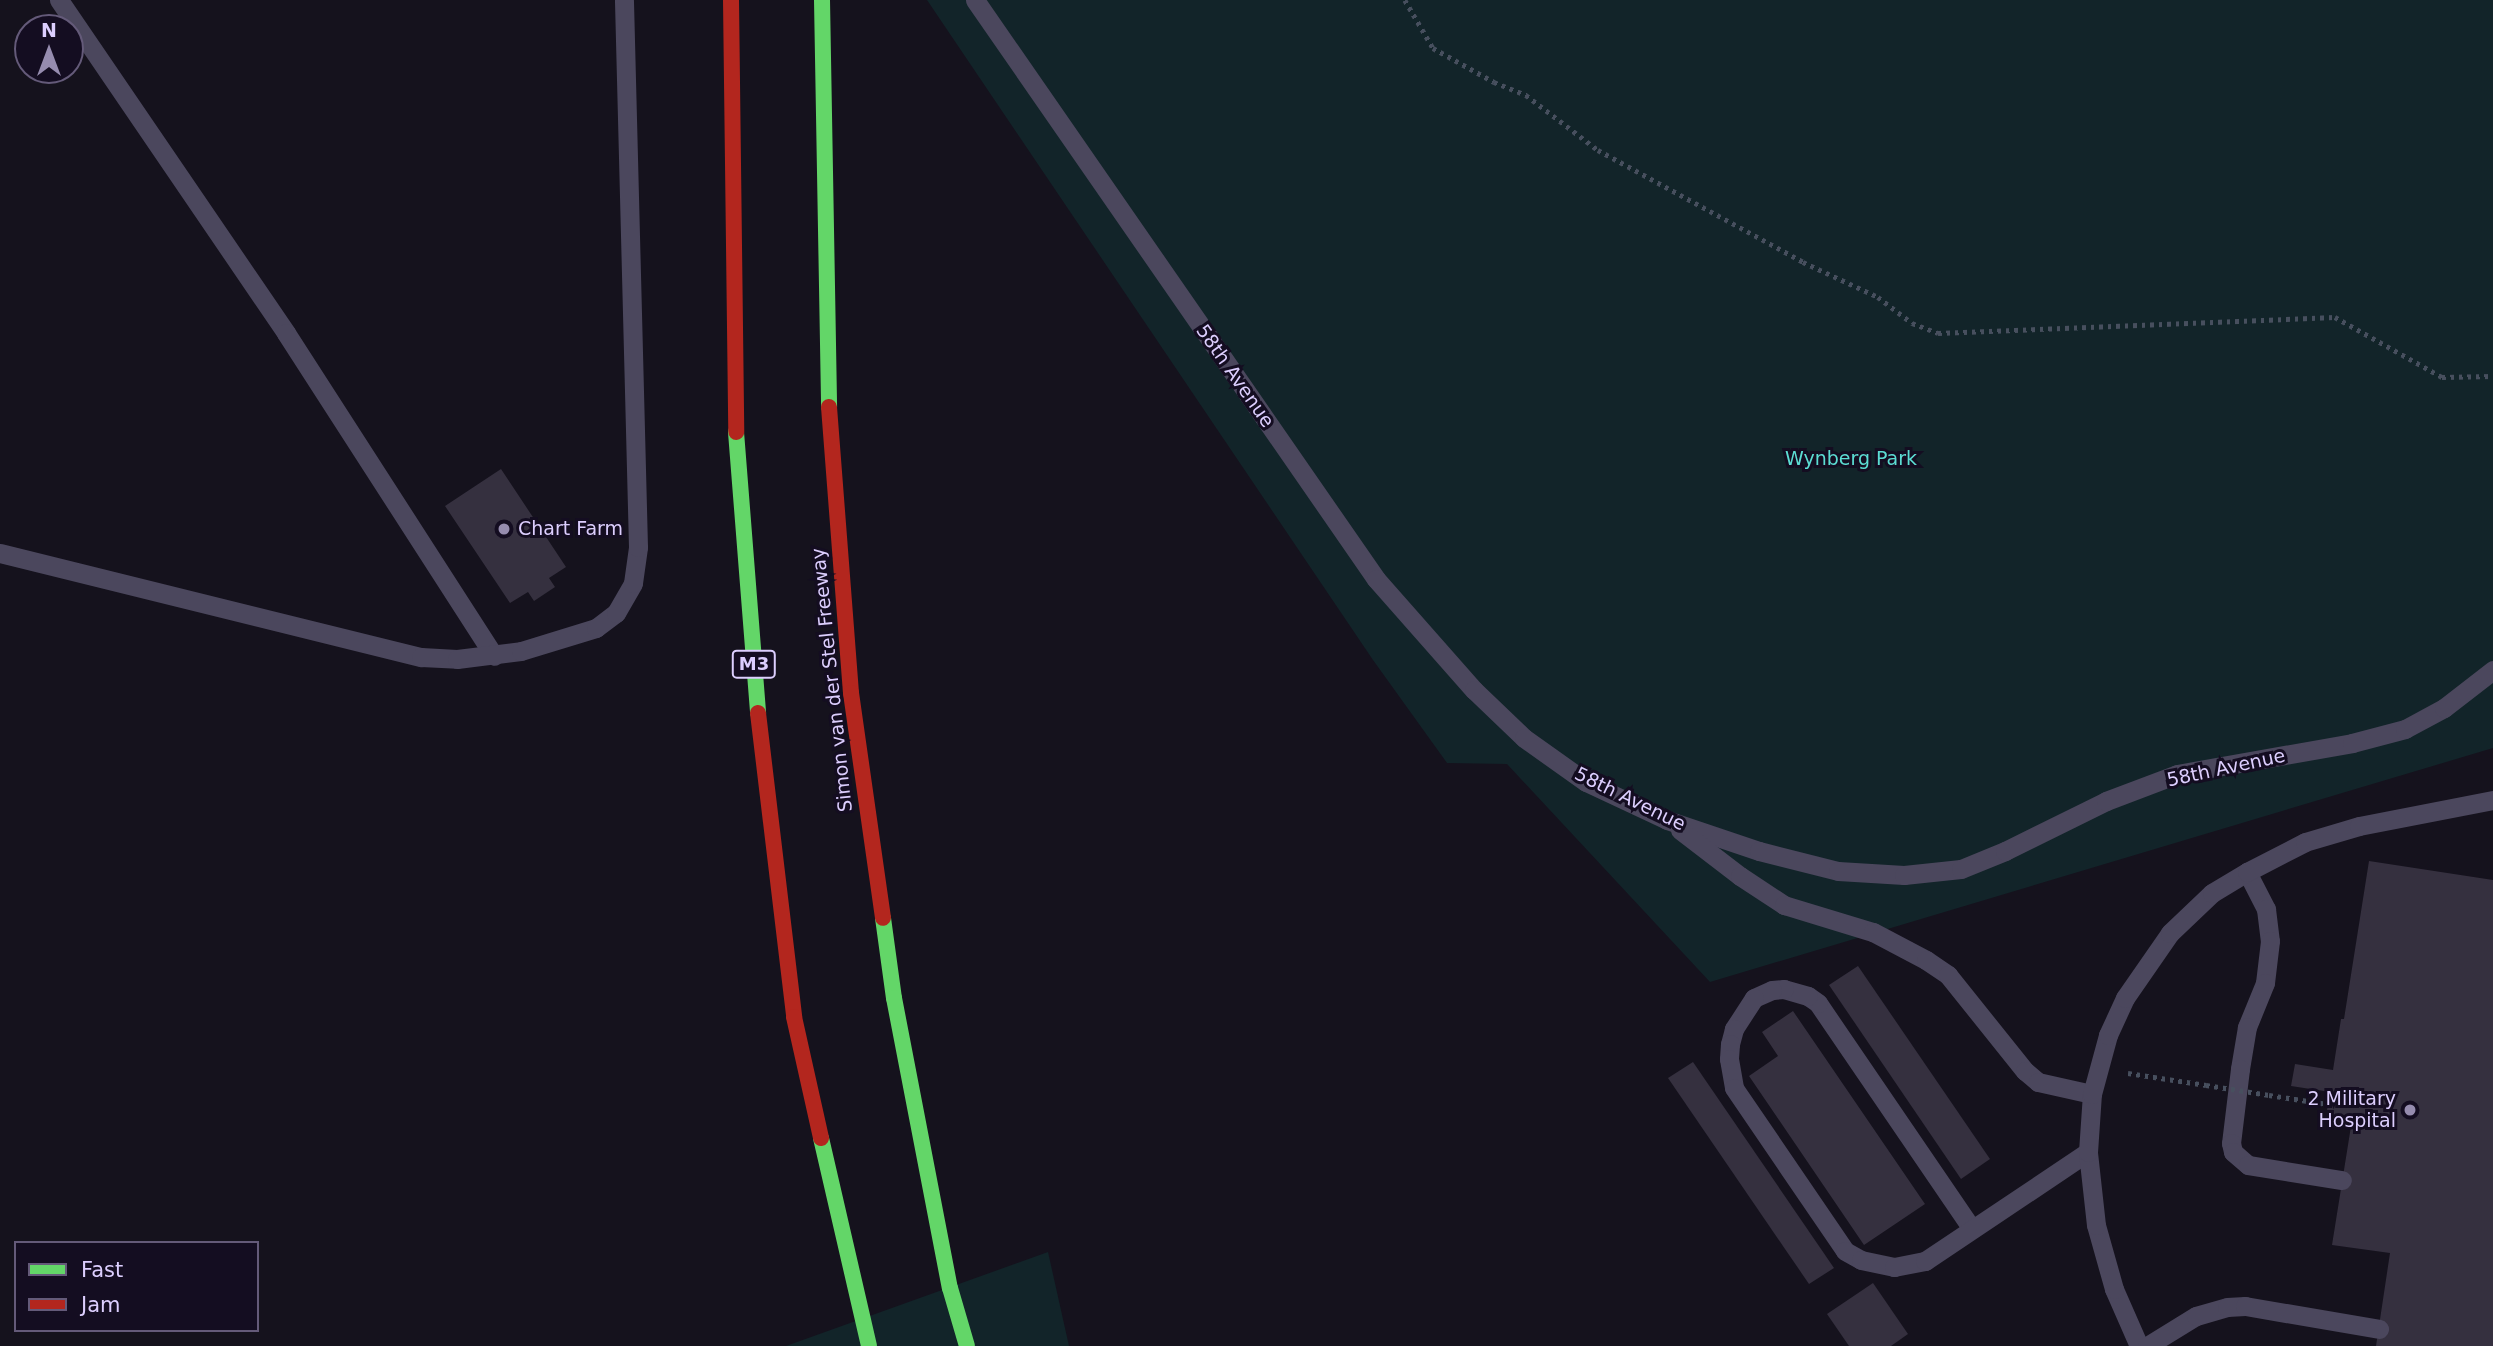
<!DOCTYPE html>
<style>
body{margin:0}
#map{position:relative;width:2493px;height:1346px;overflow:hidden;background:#15121d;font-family:"DejaVu Sans",sans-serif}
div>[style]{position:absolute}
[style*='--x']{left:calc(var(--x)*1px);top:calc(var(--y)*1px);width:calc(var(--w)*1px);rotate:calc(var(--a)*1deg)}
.green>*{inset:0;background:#122429}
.building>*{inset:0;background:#35303f}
.path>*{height:4.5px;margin-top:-2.25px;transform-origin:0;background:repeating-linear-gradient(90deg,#474f5e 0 3.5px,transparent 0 8.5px)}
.lane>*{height:19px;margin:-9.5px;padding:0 9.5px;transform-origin:9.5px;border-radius:9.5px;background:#4b475d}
.fast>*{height:16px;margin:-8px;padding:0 8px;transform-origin:8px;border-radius:8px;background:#63d668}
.jam>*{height:16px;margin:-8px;padding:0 8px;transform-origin:8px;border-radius:8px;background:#b3261e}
.path-bridge>*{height:4.5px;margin-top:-2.25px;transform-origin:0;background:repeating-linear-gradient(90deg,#474f5e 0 3.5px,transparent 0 8.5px)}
.dots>*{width:19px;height:19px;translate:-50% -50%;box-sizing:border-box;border:4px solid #140d21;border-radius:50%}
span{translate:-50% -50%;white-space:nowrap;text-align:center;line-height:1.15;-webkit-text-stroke:6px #140d21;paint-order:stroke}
.shield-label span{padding:2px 5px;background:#140d21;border:2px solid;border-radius:5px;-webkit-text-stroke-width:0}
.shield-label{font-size:18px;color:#dccefe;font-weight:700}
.street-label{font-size:19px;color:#dccefe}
.park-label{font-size:19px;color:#5cddd3}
.poi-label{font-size:19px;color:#dccefe}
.left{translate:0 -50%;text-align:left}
.right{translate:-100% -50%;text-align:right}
.legend{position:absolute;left:14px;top:1241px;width:245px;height:91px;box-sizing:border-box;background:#140d21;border:2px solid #645a79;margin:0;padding:9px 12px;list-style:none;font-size:21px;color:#dccefe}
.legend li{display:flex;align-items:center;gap:14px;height:35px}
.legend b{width:35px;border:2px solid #645a79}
.north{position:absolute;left:14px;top:14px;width:70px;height:70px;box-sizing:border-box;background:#140d21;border:2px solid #645a79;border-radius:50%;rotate:0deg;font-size:19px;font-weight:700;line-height:28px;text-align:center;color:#dccefe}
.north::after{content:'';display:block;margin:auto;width:24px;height:32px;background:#968caf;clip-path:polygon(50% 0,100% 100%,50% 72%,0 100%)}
</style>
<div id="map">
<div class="green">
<div style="clip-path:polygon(927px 0,2493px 0,2493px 748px,1710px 982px,1507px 764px,1447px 763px,1373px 660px)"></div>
<div style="clip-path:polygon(1048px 1252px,1069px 1346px,786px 1346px)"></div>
</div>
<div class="building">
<div style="clip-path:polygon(501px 469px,566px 567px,549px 578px,555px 587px,534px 601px,528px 592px,510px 603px,445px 506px)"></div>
<div style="clip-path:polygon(2369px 861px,2493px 880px,2493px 1346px,2376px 1346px,2390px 1253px,2332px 1245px,2352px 1120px,2326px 1116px,2330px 1092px,2291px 1086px,2295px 1064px,2333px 1070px,2341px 1019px,2344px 1019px)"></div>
<div style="clip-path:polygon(1858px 966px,1990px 1159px,1961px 1179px,1829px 985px)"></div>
<div style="clip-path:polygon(1793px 1011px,1925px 1204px,1864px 1245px,1749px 1076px,1778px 1056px,1762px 1032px)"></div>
<div style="clip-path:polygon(1693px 1062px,1834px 1268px,1809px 1284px,1668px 1078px)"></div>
<div style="clip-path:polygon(1873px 1283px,1908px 1334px,1891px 1346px,1849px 1346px,1827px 1314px)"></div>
</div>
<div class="path">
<div style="--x:1405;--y:0;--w:56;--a:59.7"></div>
<div style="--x:1433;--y:48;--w:70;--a:29.1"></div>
<div style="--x:1494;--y:82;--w:35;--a:22"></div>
<div style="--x:1526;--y:95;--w:91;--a:37.4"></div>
<div style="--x:1598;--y:150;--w:234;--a:28.6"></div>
<div style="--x:1803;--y:262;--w:83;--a:25"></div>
<div style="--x:1878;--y:297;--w:43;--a:37.4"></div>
<div style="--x:1912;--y:323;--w:28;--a:21"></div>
<div style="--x:1938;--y:333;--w:397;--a:-2.3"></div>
<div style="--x:2335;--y:317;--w:123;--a:29.3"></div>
<div style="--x:2442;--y:377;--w:51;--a:-1.1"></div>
<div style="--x:2128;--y:1073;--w:79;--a:8.7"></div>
<div style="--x:2269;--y:1095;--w:59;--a:8.8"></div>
</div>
<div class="lane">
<div style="--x:59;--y:0;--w:403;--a:55.7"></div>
<div style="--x:286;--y:333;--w:384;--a:57.2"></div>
<div style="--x:975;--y:0;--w:704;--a:55.29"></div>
<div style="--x:1376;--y:579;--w:148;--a:48.6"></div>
<div style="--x:1474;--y:690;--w:69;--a:43.8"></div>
<div style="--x:1524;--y:738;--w:76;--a:35.4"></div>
<div style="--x:1586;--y:782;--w:89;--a:25.1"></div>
<div style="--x:1667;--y:820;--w:97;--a:18.6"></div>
<div style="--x:1759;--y:851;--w:81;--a:14.2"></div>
<div style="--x:1838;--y:871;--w:66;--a:3.5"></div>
<div style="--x:1904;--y:875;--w:57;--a:-6"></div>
<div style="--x:1961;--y:869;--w:48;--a:-22.2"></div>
<div style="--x:2005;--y:851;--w:113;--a:-26.3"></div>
<div style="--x:2106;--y:801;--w:76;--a:-20.8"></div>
<div style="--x:2177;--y:774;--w:178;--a:-10"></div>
<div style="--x:2352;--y:743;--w:55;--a:-14.8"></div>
<div style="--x:2405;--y:729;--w:44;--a:-28.3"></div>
<div style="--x:2444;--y:708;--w:62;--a:-37.8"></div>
<div style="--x:0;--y:553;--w:434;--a:13.9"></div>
<div style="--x:421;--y:657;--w:36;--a:3"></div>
<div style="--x:457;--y:659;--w:64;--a:-7.1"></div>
<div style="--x:521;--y:651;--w:78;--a:-17"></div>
<div style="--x:596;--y:628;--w:25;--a:-37"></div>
<div style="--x:616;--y:613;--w:34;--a:-60"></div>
<div style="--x:633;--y:583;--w:36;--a:-82"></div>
<div style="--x:638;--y:547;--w:547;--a:-91.47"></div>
<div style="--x:1680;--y:830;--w:76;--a:37.5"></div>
<div style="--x:1740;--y:876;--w:53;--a:33.4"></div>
<div style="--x:1784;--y:905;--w:93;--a:16.9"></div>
<div style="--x:1873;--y:932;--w:60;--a:27.8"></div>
<div style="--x:1926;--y:960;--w:27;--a:34"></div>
<div style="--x:1948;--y:975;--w:123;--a:51.3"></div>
<div style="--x:2025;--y:1071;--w:17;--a:40"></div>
<div style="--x:2038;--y:1082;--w:55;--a:12.5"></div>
<div style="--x:2247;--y:872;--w:42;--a:62.8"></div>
<div style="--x:2266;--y:909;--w:32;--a:83"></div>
<div style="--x:2270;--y:941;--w:42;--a:96.8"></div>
<div style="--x:2265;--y:983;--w:48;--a:112.2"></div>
<div style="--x:2247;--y:1027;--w:43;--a:99.5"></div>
<div style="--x:2240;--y:1069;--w:75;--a:96.9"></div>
<div style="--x:2231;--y:1143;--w:9;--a:77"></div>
<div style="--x:2233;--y:1152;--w:20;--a:41"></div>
<div style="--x:2248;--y:1165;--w:95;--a:9.1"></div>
<div style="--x:1972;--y:1229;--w:273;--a:-124.3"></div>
<div style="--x:1818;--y:1003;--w:12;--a:-145"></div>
<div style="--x:1808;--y:996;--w:25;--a:-164"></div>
<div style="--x:1784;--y:989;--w:12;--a:175"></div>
<div style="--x:1772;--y:990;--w:20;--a:156"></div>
<div style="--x:1754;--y:998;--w:37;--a:123"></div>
<div style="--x:1734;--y:1029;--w:16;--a:105"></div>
<div style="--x:1730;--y:1044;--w:15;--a:94"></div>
<div style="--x:1729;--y:1059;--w:29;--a:80"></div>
<div style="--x:1734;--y:1088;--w:197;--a:55.7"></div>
<div style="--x:1845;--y:1251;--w:18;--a:29"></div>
<div style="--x:1861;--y:1260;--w:34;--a:12"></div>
<div style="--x:1894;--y:1267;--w:32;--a:-11"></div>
<div style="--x:1925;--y:1261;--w:196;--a:-33.8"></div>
<div style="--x:2139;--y:1346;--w:62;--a:-113.7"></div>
<div style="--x:2114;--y:1289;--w:66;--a:-105.7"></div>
<div style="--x:2096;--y:1225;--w:73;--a:-96.3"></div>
<div style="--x:2088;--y:1152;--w:58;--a:-86.1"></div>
<div style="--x:2092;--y:1094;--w:61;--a:-74.8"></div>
<div style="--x:2108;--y:1035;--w:41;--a:-65.3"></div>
<div style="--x:2125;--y:998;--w:79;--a:-55.3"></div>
<div style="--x:2170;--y:933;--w:58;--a:-43.6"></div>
<div style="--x:2212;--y:893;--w:41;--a:-31"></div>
<div style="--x:2247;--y:872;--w:65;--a:-27.3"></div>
<div style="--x:2305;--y:842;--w:56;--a:-16.5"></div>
<div style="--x:2359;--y:826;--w:136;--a:-11"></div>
<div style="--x:2147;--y:1346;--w:57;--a:-31.5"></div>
<div style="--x:2196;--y:1316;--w:32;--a:-16"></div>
<div style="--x:2227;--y:1307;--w:18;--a:-3"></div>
<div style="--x:2245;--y:1306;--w:136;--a:9.7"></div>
</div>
<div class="fast">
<div style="--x:822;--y:0;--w:407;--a:89"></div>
<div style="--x:736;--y:432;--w:282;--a:85.5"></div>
<div style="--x:883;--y:918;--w:81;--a:82.2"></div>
<div style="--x:894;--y:998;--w:295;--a:79.1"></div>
<div style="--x:950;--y:1288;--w:60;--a:73.7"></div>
<div style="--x:821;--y:1138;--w:213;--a:77"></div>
</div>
<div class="jam">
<div style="--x:731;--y:0;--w:432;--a:89.3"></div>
<div style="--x:829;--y:407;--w:287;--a:85.6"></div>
<div style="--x:851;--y:693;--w:227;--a:81.9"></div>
<div style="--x:758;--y:713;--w:306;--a:83.2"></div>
<div style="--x:794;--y:1017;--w:124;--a:77.4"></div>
</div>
<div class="path-bridge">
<div style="--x:2206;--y:1085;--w:64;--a:9"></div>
</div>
<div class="dots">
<div style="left:504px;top:529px;background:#968caf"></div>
<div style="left:2410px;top:1110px;background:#968caf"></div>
</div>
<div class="shield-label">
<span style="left:754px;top:664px">M3</span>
</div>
<div class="street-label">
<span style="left:1235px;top:376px;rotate:55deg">58th Avenue</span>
<span style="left:832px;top:680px;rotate:-96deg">Simon van der Stel Freeway</span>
<span style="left:2226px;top:768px;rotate:-12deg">58th Avenue</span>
<span style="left:1630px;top:799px;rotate:26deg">58th Avenue</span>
</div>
<div class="park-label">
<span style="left:1851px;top:459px">Wynberg Park</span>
</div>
<div class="poi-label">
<span class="left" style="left:518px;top:529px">Chart Farm</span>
<span class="right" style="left:2396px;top:1110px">2 Military<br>Hospital</span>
</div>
<ul class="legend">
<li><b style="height:9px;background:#63d668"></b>Fast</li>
<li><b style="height:9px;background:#b3261e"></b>Jam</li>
</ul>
<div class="north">N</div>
</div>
